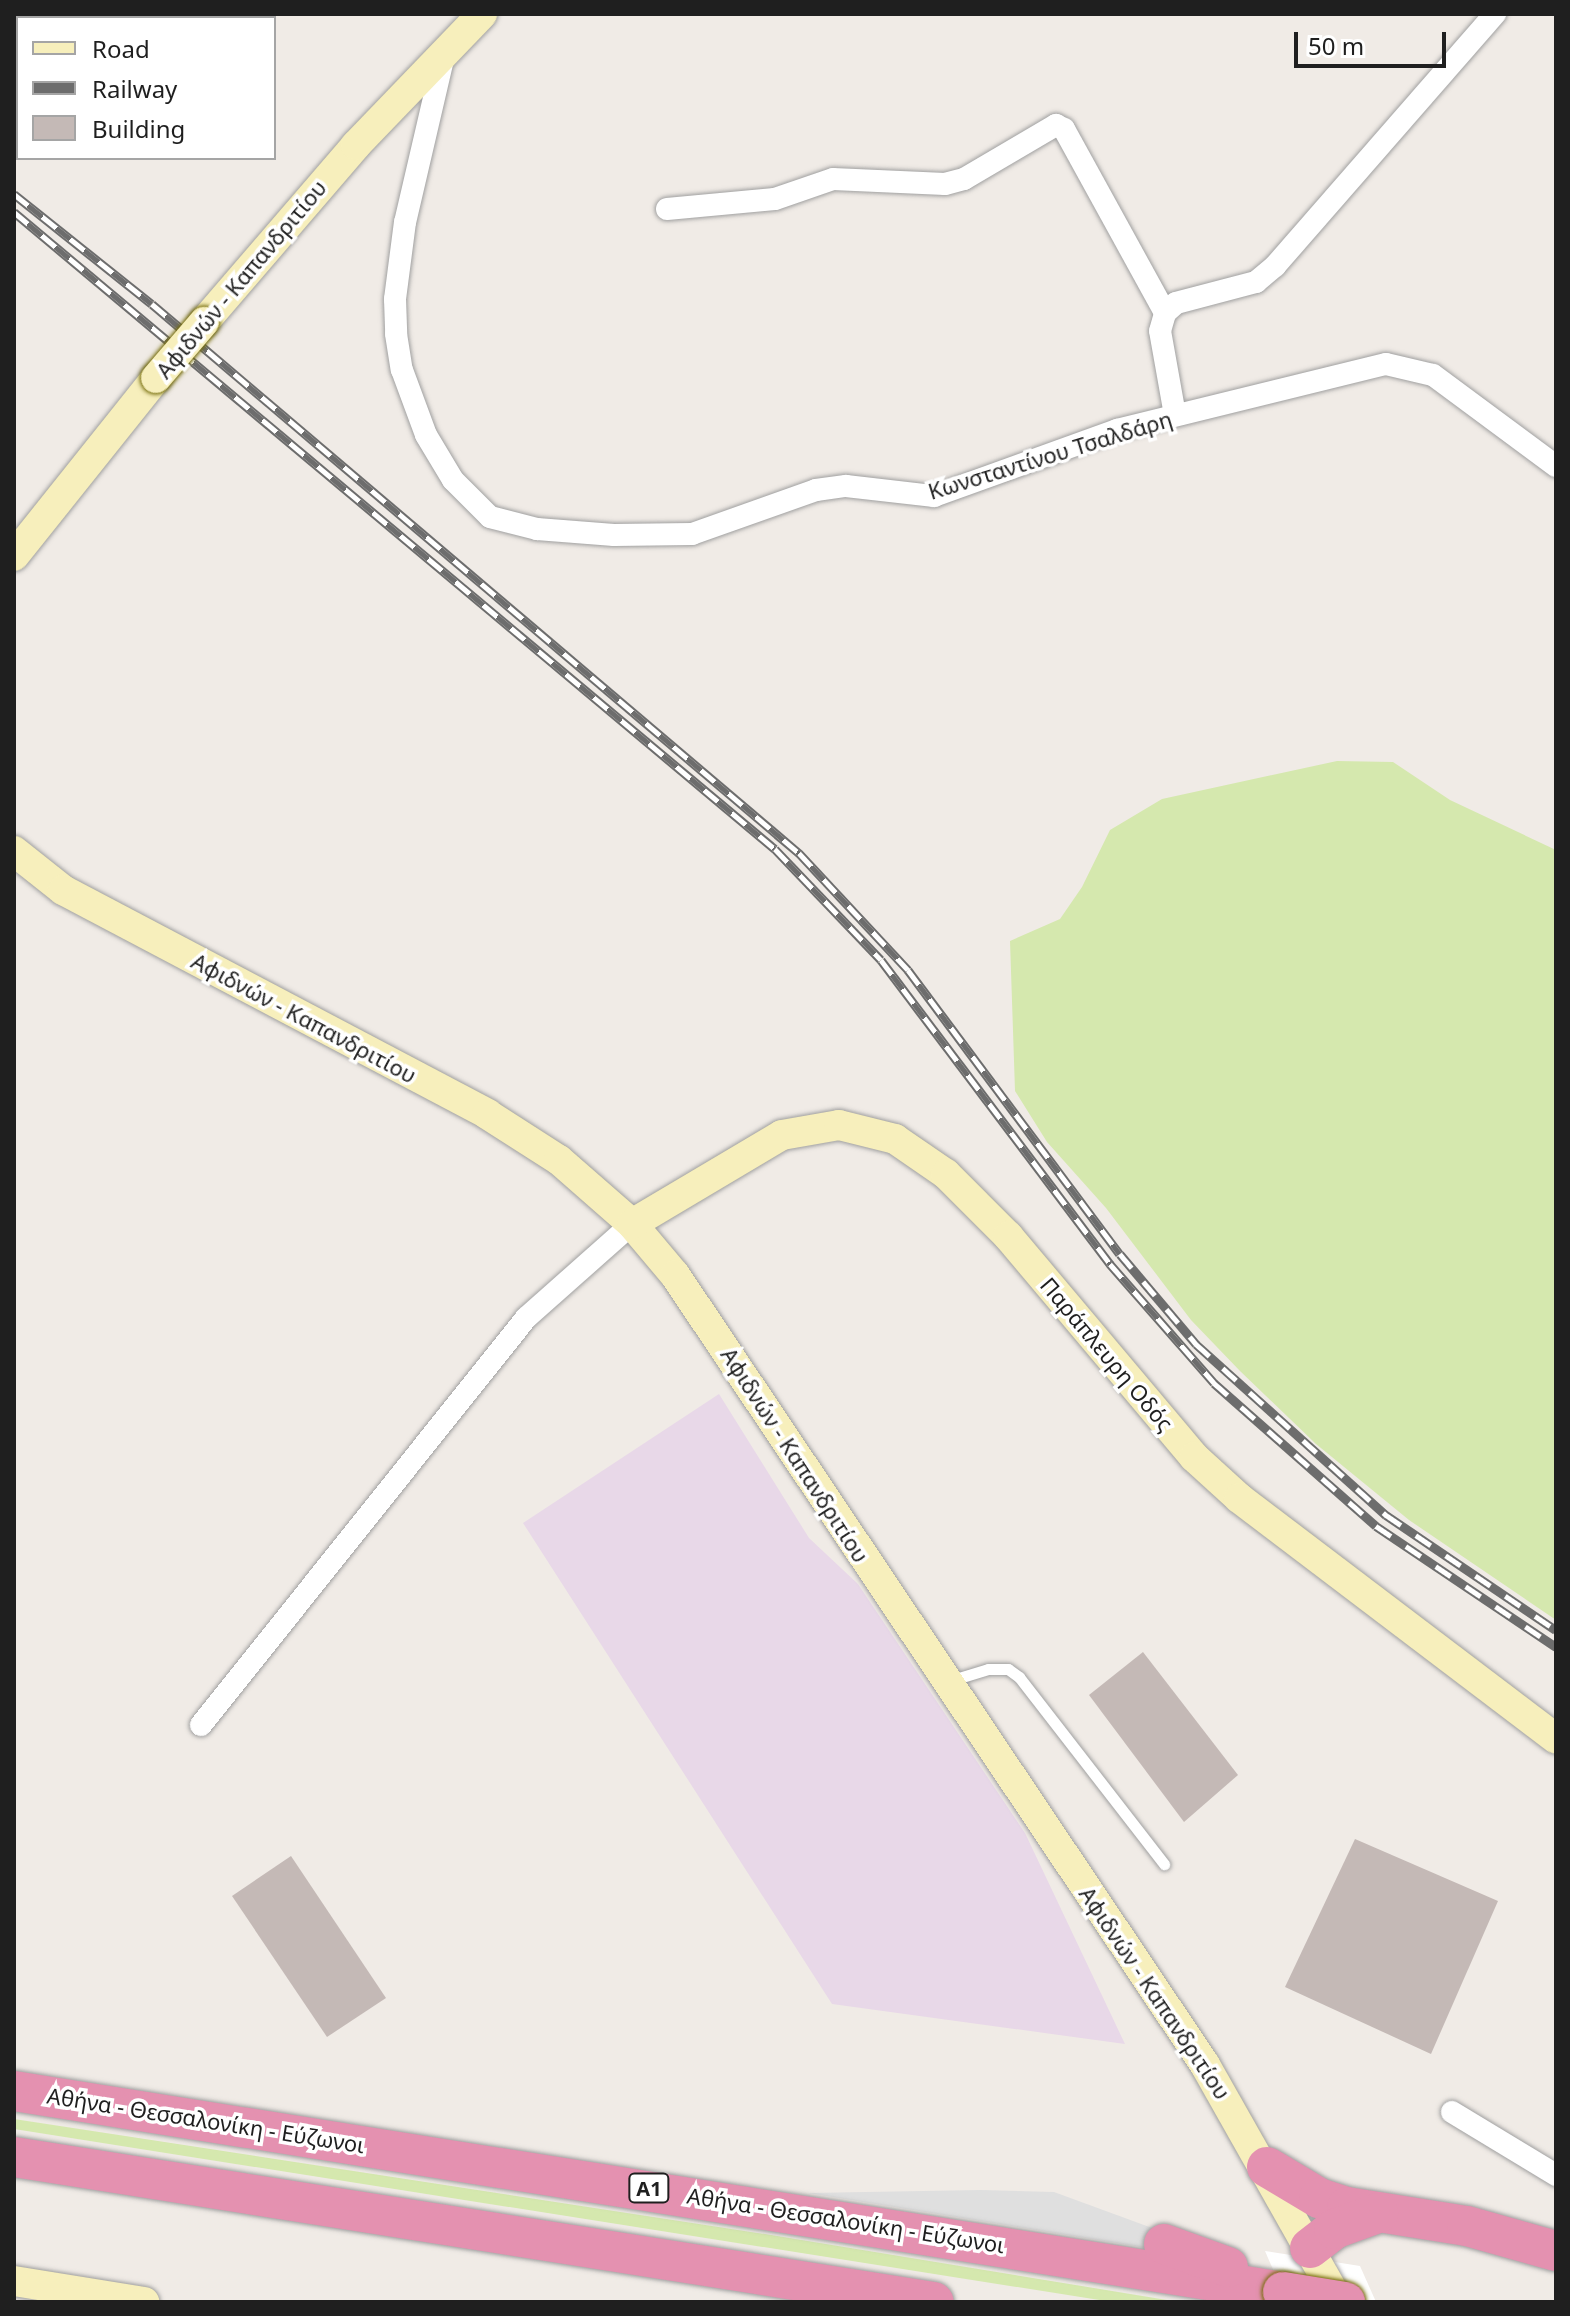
<!DOCTYPE html>
<meta charset="utf-8">
<style>
body{margin:0}
#map{position:relative;width:1570px;height:2316px;overflow:hidden;background:#f0ebe6;font-family:"Noto Sans",sans-serif}
div>[style]{position:absolute}
[style*='--x']{left:calc(var(--x)*1px);top:calc(var(--y)*1px);width:calc(var(--w)*1px);rotate:calc(var(--a)*1deg)}
.industrial>*{inset:0;background:#e8d8e8}
.grass>*{inset:0;background:#d5e8ae}
.parking>*{inset:0;background:#dfdfdf}
.pier>*{inset:0;background:#fff}
.building>*{inset:0;background:#c4b9b6}
.roads{filter:drop-shadow(0 0 2px #a0a0a0) drop-shadow(0 0 2px #a0a0a0)}
.lane>*{height:11px;margin:-5.5px;padding:0 5.5px;transform-origin:5.5px;border-radius:5.5px;background:#fff}
.street>*{height:22px;margin:-11px;padding:0 11px;transform-origin:11px;border-radius:11px;background:#fff}
.secondary>*{height:30px;margin:-15px;padding:0 15px;transform-origin:15px;border-radius:15px;background:#f7efbc}
.highway>*{height:40px;margin:-20px;padding:0 20px;transform-origin:20px;border-radius:20px;background:#e491b0}
.rail>*{height:9px;margin-top:-4.5px;transform-origin:0;background:repeating-linear-gradient(90deg,#fff 0 18px,#6d6d6d 0 36px);box-sizing:border-box;border-block:2px solid #6d6d6d}
.bridges{filter:drop-shadow(0 0 2px #746b09) drop-shadow(0 0 2px #746b09)}
.secondary-bridge>*{height:30px;margin:-15px;padding:0 15px;transform-origin:15px;border-radius:15px;background:#f7efbc}
.highway-bridge>*{height:40px;margin:-20px;padding:0 20px;transform-origin:20px;border-radius:20px;background:#e491b0}
span{translate:-50% -50%;white-space:nowrap;text-align:center;line-height:1.15;-webkit-text-stroke:7px #fff;paint-order:stroke}
.shield-label span{padding:2px 6px;background:#fff;border:2px solid;border-radius:6px;-webkit-text-stroke-width:0}
.shield-label{font-size:20px;color:#1f1f1f;font-weight:700}
.street-label{font-size:22px;color:#1f1f1f}
.frame{position:absolute;inset:0;border:16px solid #1f1f1f;pointer-events:none}
.legend{position:absolute;left:16px;top:16px;width:260px;height:144px;box-sizing:border-box;background:#fff;border:2px solid #a5a5a5;margin:0;padding:10px 14px;list-style:none;font-size:24px;color:#1f1f1f}
.legend li{display:flex;align-items:center;gap:16px;height:40px}
.legend b{width:40px;border:2px solid #a5a5a5}
.scale{position:absolute;left:1294px;top:32px;width:152px;height:36px;box-sizing:border-box;border:4px solid #1f1f1f;border-top:0;padding-left:10px;font-size:24px;line-height:28px;white-space:nowrap;color:#1f1f1f;-webkit-text-stroke:6px #fff;paint-order:stroke}
</style>
<div id="map">
<div class="industrial">
<div style="clip-path:polygon(719px 1394px,809px 1538px,858px 1584px,1025px 1833px,1125px 2044px,832px 2004px,523px 1523px)"></div>
</div>
<div class="grass">
<div style="clip-path:polygon(1337px 761px,1393px 762px,1450px 800px,1556px 850px,1556px 1620px,1409px 1520px,1316px 1444px,1240px 1371px,1191px 1320px,1106px 1208px,1047px 1142px,1015px 1091px,1010px 941px,1060px 919px,1082px 887px,1110px 830px,1162px 799px)"></div>
<div style="clip-path:polygon(14px 2119px,771px 2235px,1179px 2302px,1112px 2302px,14px 2129px)"></div>
</div>
<div class="parking">
<div style="clip-path:polygon(981px 2190px,1054px 2192px,1253px 2265px,808px 2193px)"></div>
</div>
<div class="pier">
<div style="clip-path:polygon(1265px 2251px,1360px 2266px,1376px 2302px,1287px 2302px)"></div>
</div>
<div class="building">
<div style="clip-path:polygon(1143px 1652px,1238px 1775px,1184px 1822px,1089px 1695px)"></div>
<div style="clip-path:polygon(1355px 1839px,1498px 1901px,1431px 2054px,1285px 1987px)"></div>
<div style="clip-path:polygon(291px 1856px,386px 1998px,327px 2037px,232px 1896px)"></div>
</div>
<div class="roads">
<div class="lane">
<div style="--x:949;--y:1681;--w:41;--a:-17.1"></div>
<div style="--x:988;--y:1669;--w:20;--a:0"></div>
<div style="--x:1008;--y:1669;--w:14;--a:36"></div>
<div style="--x:1019;--y:1677;--w:237;--a:52.2"></div>
</div>
<div class="street">
<div style="--x:444;--y:55;--w:171;--a:103.1"></div>
<div style="--x:405;--y:222;--w:78;--a:97.4"></div>
<div style="--x:395;--y:299;--w:35;--a:88"></div>
<div style="--x:396;--y:334;--w:36;--a:81"></div>
<div style="--x:402;--y:370;--w:69;--a:69.7"></div>
<div style="--x:426;--y:435;--w:52;--a:59"></div>
<div style="--x:453;--y:480;--w:52;--a:45"></div>
<div style="--x:490;--y:517;--w:49;--a:14.3"></div>
<div style="--x:537;--y:529;--w:77;--a:4.5"></div>
<div style="--x:614;--y:535;--w:78;--a:-0.7"></div>
<div style="--x:692;--y:534;--w:132;--a:-19.5"></div>
<div style="--x:816;--y:490;--w:30;--a:-8"></div>
<div style="--x:846;--y:486;--w:89;--a:6.5"></div>
<div style="--x:934;--y:496;--w:195;--a:-19.8"></div>
<div style="--x:1117;--y:430;--w:277;--a:-13.8"></div>
<div style="--x:1386;--y:364;--w:48;--a:13.2"></div>
<div style="--x:1433;--y:375;--w:153;--a:36.5"></div>
<div style="--x:667;--y:209;--w:108;--a:-5.3"></div>
<div style="--x:775;--y:199;--w:61;--a:-19"></div>
<div style="--x:833;--y:179;--w:112;--a:2.6"></div>
<div style="--x:945;--y:184;--w:20;--a:-15"></div>
<div style="--x:964;--y:179;--w:107;--a:-30.4"></div>
<div style="--x:1056;--y:125;--w:9;--a:27"></div>
<div style="--x:1064;--y:129;--w:210;--a:61.2"></div>
<div style="--x:1175;--y:415;--w:85;--a:-100.1"></div>
<div style="--x:1160;--y:331;--w:19;--a:-74"></div>
<div style="--x:1165;--y:313;--w:15;--a:-42"></div>
<div style="--x:1176;--y:303;--w:83;--a:-14.7"></div>
<div style="--x:1256;--y:282;--w:25;--a:-40"></div>
<div style="--x:1275;--y:266;--w:335;--a:-48.9"></div>
<div style="--x:201;--y:1725;--w:521;--a:-51.39"></div>
<div style="--x:526;--y:1318;--w:142;--a:-41.6"></div>
<div style="--x:1452;--y:2112;--w:122;--a:31.2"></div>
</div>
<div class="secondary">
<div style="--x:204;--y:322;--w:233;--a:-49.3"></div>
<div style="--x:356;--y:145;--w:182;--a:-46.1"></div>
<div style="--x:14;--y:556;--w:228;--a:-51.4"></div>
<div style="--x:14;--y:851;--w:63;--a:38.5"></div>
<div style="--x:63;--y:890;--w:480;--a:27.8"></div>
<div style="--x:487;--y:1114;--w:85;--a:32.6"></div>
<div style="--x:559;--y:1160;--w:97;--a:41.2"></div>
<div style="--x:632;--y:1224;--w:67;--a:49.9"></div>
<div style="--x:675;--y:1275;--w:951;--a:56.14"></div>
<div style="--x:1205;--y:2065;--w:272;--a:60.5"></div>
<div style="--x:632;--y:1224;--w:174;--a:-30.7"></div>
<div style="--x:782;--y:1135;--w:58;--a:-10"></div>
<div style="--x:839;--y:1125;--w:58;--a:14"></div>
<div style="--x:895;--y:1139;--w:62;--a:34.5"></div>
<div style="--x:946;--y:1174;--w:88;--a:45"></div>
<div style="--x:1008;--y:1236;--w:289;--a:49.9"></div>
<div style="--x:1194;--y:1457;--w:61;--a:42.3"></div>
<div style="--x:1239;--y:1498;--w:398;--a:37.2"></div>
<div style="--x:14;--y:2281;--w:132;--a:9.2"></div>
</div>
<div class="highway">
<div style="--x:14;--y:2091;--w:1285;--a:9"></div>
<div style="--x:14;--y:2157;--w:931;--a:8.96"></div>
<div style="--x:1267;--y:2167;--w:61;--a:30.8"></div>
<div style="--x:1319;--y:2198;--w:29;--a:18"></div>
<div style="--x:1347;--y:2207;--w:121;--a:9"></div>
<div style="--x:1467;--y:2226;--w:92;--a:15.7"></div>
<div style="--x:1164;--y:2244;--w:68;--a:19.8"></div>
<div style="--x:1310;--y:2248;--w:31;--a:-38"></div>
<div style="--x:1334;--y:2229;--w:47;--a:-20"></div>
</div>
</div>
<div class="rail">
<div style="--x:14;--y:194;--w:176;--a:38.6"></div>
<div style="--x:152;--y:304;--w:849;--a:40.32"></div>
<div style="--x:799;--y:853;--w:160;--a:47"></div>
<div style="--x:908;--y:970;--w:354;--a:53.3"></div>
<div style="--x:1120;--y:1254;--w:118;--a:49.8"></div>
<div style="--x:1196;--y:1344;--w:256;--a:42"></div>
<div style="--x:1386;--y:1515;--w:205;--a:34.1"></div>
<div style="--x:14;--y:212;--w:992;--a:39.93"></div>
<div style="--x:775;--y:849;--w:153;--a:46.3"></div>
<div style="--x:881;--y:960;--w:381;--a:53"></div>
<div style="--x:1110;--y:1264;--w:158;--a:48.8"></div>
<div style="--x:1214;--y:1383;--w:216;--a:41.4"></div>
<div style="--x:1376;--y:1526;--w:217;--a:33.9"></div>
</div>
<div class="bridges">
<div class="secondary-bridge">
<div style="--x:156;--y:378;--w:74;--a:-49.4"></div>
</div>
<div class="highway-bridge">
<div style="--x:1283;--y:2292;--w:63;--a:9.2"></div>
</div>
</div>
<div class="shield-label">
<span style="left:649px;top:2188px">Α1</span>
</div>
<div class="street-label">
<span style="left:241px;top:279px;rotate:-50deg">Αφιδνών - Καπανδριτίου</span>
<span style="left:1050px;top:455px;rotate:-17deg">Κωνσταντίνου Τσαλδάρη</span>
<span style="left:304px;top:1018px;rotate:28deg">Αφιδνών - Καπανδριτίου</span>
<span style="left:1107px;top:1354px;rotate:50deg">Παράπλευρη Οδός</span>
<span style="left:795px;top:1455px;rotate:57deg">Αφιδνών - Καπανδριτίου</span>
<span style="left:1155px;top:1993px;rotate:56deg">Αφιδνών - Καπανδριτίου</span>
<span style="left:206px;top:2120px;rotate:9deg">Αθήνα - Θεσσαλονίκη - Εύζωνοι</span>
<span style="left:846px;top:2220px;rotate:9deg">Αθήνα - Θεσσαλονίκη - Εύζωνοι</span>
</div>
<div class="frame"></div>
<ul class="legend">
<li><b style="height:10px;background:#f7efbc"></b>Road</li>
<li><b style="height:10px;background:#6d6d6d"></b>Railway</li>
<li><b style="height:22px;background:#c4b9b6"></b>Building</li>
</ul>
<div class="scale">50 m</div>
</div>
